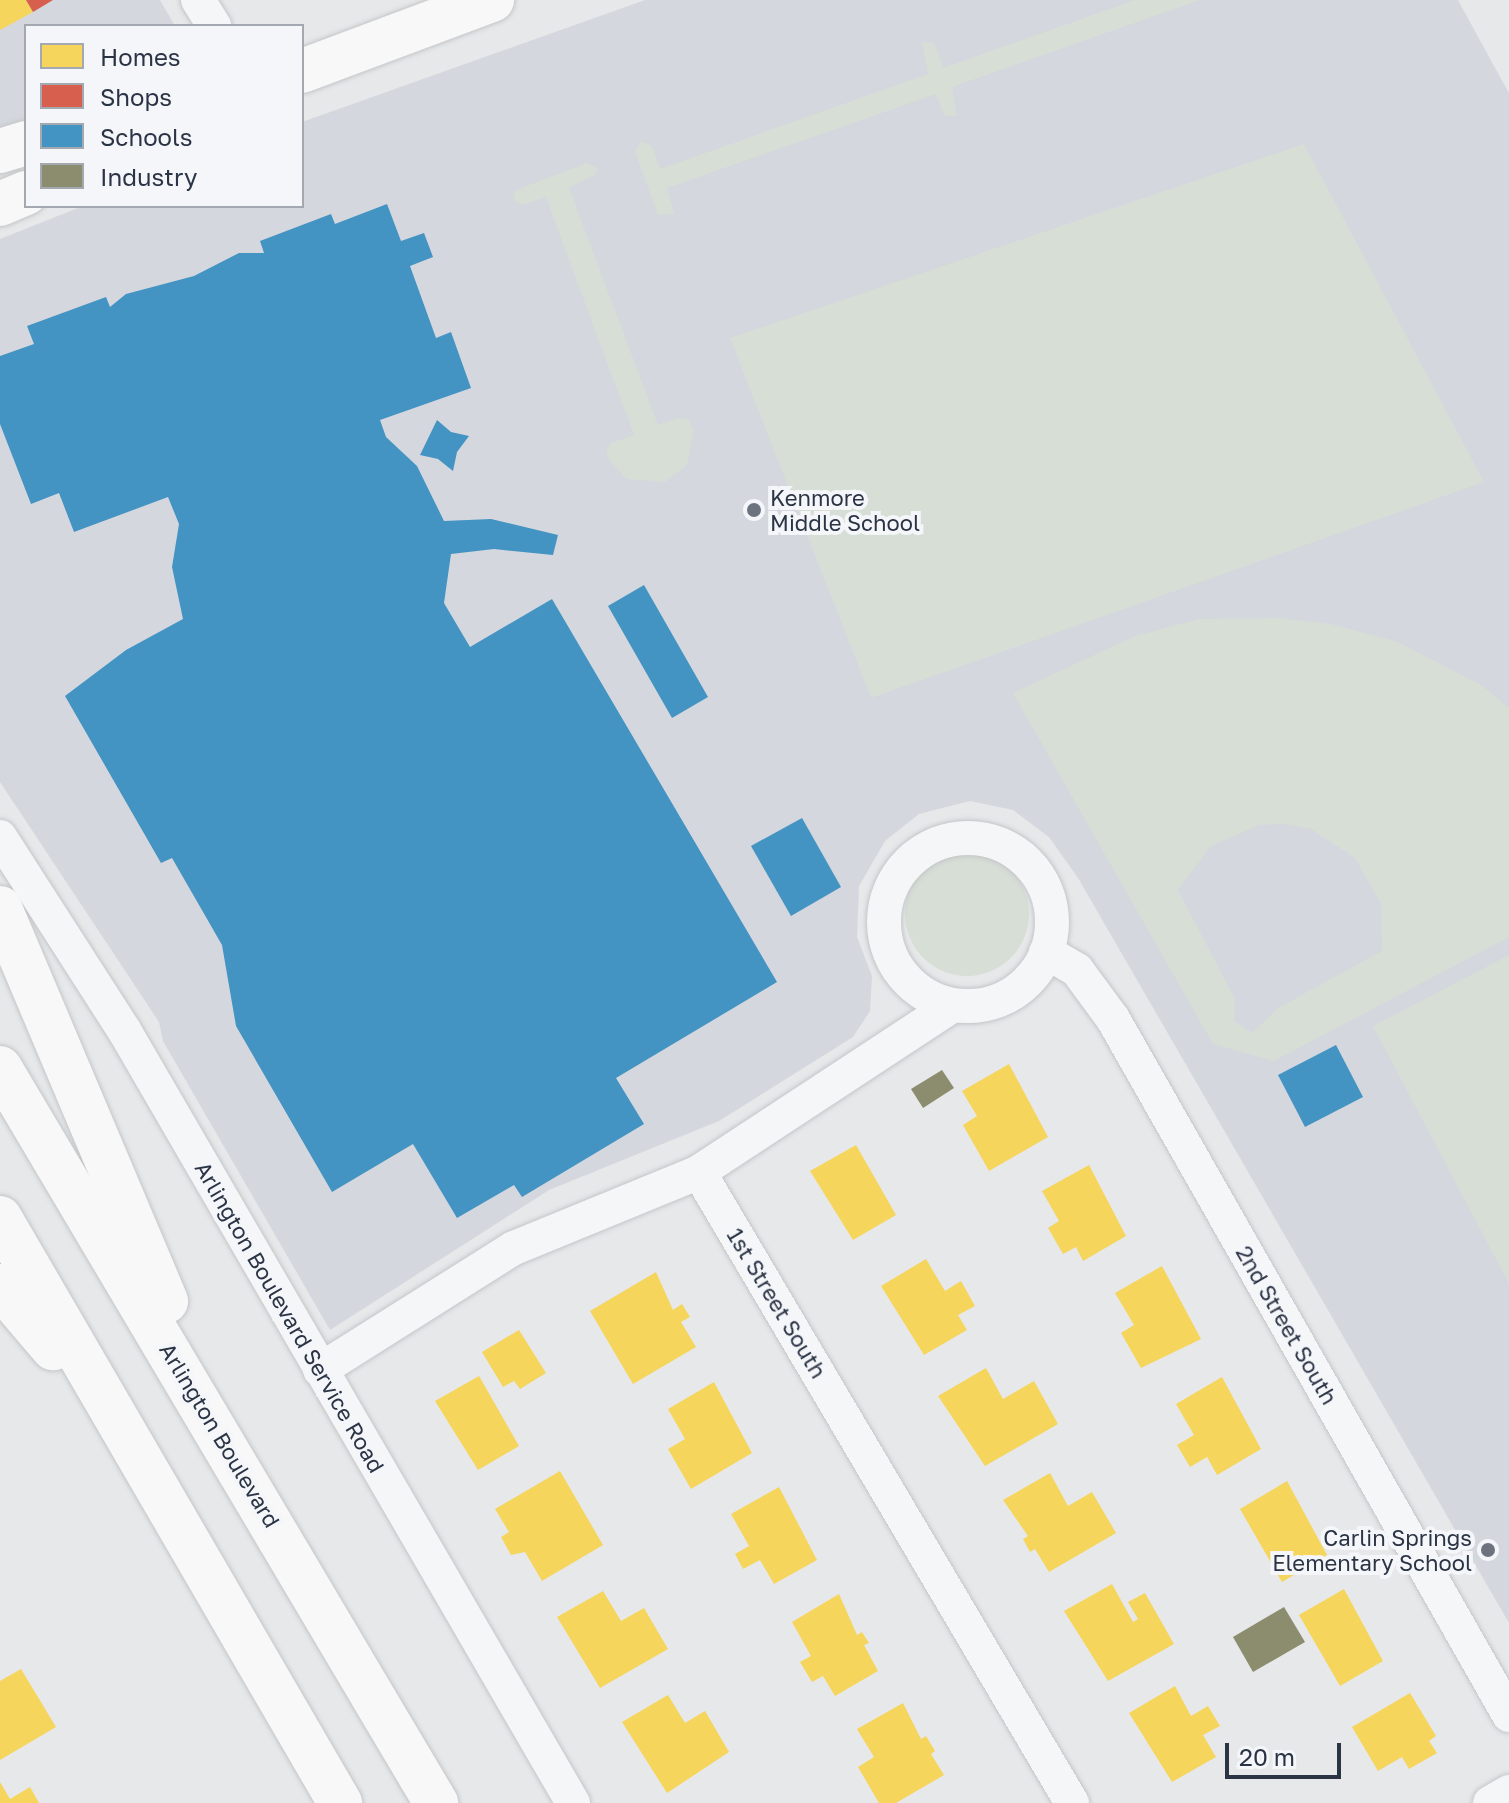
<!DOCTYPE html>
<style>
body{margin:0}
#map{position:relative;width:1509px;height:1803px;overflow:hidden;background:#e6e8ea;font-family:"Golos Text",sans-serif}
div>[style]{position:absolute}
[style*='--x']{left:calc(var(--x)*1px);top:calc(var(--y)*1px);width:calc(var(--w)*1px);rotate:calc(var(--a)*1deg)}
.built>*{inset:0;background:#d4d7dd}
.green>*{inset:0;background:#d6ded6}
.round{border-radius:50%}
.homes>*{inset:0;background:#f6d55c}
.shops>*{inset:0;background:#d6604d}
.schools>*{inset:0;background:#4393c3}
.industry>*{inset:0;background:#8c8c6e}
.roads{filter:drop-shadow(0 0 2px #c4c6c8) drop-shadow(0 0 2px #c4c6c8)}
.minor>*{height:34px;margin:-17px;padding:0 17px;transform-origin:17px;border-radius:17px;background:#f5f6f7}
.minor>.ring{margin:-17px;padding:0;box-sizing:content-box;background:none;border:34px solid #f5f6f7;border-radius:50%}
.secondary>*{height:44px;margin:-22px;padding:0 22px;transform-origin:22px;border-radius:22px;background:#f8f8f8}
.trunk>*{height:44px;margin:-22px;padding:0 22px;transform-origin:22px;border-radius:22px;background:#f8f8f8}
.dots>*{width:22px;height:22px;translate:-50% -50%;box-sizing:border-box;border:4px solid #f4f6f9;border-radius:50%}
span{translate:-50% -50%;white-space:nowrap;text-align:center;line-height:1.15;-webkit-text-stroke:8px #f4f6f9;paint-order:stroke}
.poi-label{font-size:22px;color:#2b3445}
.left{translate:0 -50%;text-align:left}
.right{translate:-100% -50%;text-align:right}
.street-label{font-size:22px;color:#2b3445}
.legend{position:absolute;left:24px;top:24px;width:280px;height:184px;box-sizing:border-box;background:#f4f6f9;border:2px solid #a4a8b1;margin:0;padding:10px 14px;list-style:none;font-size:24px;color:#2b3445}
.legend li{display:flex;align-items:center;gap:16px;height:40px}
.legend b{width:40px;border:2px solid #a4a8b1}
.scale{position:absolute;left:1225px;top:1743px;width:116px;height:36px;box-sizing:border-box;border:4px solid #2b3445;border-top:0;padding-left:10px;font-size:24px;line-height:28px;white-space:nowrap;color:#2b3445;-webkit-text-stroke:6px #f4f6f9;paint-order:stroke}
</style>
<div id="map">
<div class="built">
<div style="clip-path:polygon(0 0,160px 0,175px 26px,26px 26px,26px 120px,0 129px)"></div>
<div style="clip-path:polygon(645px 0,1458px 0,1494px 66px,1509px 93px,1509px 1623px,1078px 878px,1049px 837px,1013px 810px,970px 801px,919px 814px,885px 841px,859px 886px,857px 937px,872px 976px,870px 1011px,853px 1037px,719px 1121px,549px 1190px,330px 1330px,163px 1041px,159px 1022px,0 782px,0 239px,83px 206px,302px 206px,302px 122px)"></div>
</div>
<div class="green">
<div style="clip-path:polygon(1135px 0,1200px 0,952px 87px,957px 116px,944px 115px,936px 94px,667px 188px,674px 214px,658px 215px,635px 152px,641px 141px,652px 146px,660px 169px,928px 74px,922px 42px,934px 43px,943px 68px)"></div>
<div style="clip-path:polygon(1304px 144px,1484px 482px,871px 698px,730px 338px)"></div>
<div style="clip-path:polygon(587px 163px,597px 168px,596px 174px,569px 188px,658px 425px,679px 418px,689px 420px,694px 431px,687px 465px,665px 482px,627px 479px,609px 460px,606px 450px,611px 443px,634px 435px,609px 368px,546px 197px,522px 205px,513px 199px,516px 190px)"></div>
<div style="clip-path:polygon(evenodd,1279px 618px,1331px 624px,1398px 642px,1481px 685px,1509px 708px,1509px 937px,1274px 1061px,1213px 1044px,1013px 693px,1135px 636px,1199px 619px,1279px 618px,1285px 824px,1311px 829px,1355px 858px,1381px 904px,1382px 951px,1278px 1008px,1252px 1033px,1234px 1021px,1235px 999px,1178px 890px,1211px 846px,1259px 825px,1285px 824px)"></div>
<div class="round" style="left:905px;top:852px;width:124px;height:124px"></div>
<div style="clip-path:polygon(1509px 955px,1509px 1284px,1373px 1026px)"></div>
</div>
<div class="homes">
<div style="clip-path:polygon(0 0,26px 0,33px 12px,0 30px)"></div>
<div style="clip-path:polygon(1009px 1064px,1048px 1137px,989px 1171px,963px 1125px,977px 1116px,962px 1091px)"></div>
<div style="clip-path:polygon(856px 1145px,896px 1215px,853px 1240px,810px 1171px)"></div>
<div style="clip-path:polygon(1089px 1165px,1126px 1236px,1083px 1261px,1076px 1247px,1063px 1254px,1048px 1228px,1059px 1221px,1042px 1191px)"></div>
<div style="clip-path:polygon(926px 1259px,945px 1291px,961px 1281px,975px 1306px,958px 1315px,967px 1330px,924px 1355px,881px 1286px)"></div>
<div style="clip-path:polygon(1162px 1266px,1201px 1339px,1141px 1368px,1121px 1333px,1134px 1325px,1115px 1293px)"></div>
<div style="clip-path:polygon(656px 1272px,673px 1310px,682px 1304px,690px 1317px,681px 1322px,696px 1347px,633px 1384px,590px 1311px)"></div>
<div style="clip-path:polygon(519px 1330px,546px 1373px,520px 1389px,514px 1381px,503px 1387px,482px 1352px)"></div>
<div style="clip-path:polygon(986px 1368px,1003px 1399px,1034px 1381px,1058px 1424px,985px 1466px,938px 1396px)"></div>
<div style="clip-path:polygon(479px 1376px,519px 1446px,478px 1470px,435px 1401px)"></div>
<div style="clip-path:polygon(1222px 1377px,1261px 1449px,1217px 1475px,1207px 1457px,1190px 1467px,1177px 1445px,1194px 1435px,1176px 1404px)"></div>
<div style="clip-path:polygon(714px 1382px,752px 1453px,691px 1489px,668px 1449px,685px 1439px,668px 1409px)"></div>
<div style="clip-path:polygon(560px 1471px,603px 1545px,542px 1581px,525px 1552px,511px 1555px,501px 1537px,509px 1532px,495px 1509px)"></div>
<div style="clip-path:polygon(1050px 1473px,1068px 1506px,1092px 1492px,1116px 1533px,1049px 1572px,1035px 1549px,1030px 1552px,1023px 1539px,1028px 1536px,1003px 1500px)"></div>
<div style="clip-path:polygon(1287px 1481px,1327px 1555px,1282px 1582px,1240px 1509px)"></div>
<div style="clip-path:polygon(779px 1487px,817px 1560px,774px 1584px,760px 1560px,743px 1569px,735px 1554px,749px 1546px,731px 1514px)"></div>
<div style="clip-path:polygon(1112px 1584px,1133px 1622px,1138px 1619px,1128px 1602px,1145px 1593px,1174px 1644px,1108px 1681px,1064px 1611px)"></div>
<div style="clip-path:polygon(1344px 1589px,1383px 1661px,1340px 1686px,1299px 1615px)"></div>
<div style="clip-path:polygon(603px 1591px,621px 1621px,644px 1608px,668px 1649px,600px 1688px,557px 1617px)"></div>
<div style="clip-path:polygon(839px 1594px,857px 1635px,862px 1632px,869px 1643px,864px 1645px,878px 1671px,835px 1696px,823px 1676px,812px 1682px,800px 1662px,811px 1656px,792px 1622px)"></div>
<div style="clip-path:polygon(21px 1669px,56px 1727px,0 1760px,0 1681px)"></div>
<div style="clip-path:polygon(1175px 1686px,1191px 1716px,1208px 1706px,1220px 1726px,1203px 1735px,1216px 1757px,1172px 1782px,1129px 1713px)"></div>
<div style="clip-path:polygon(1410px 1693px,1436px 1736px,1429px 1741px,1437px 1753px,1409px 1769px,1402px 1757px,1378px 1771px,1352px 1727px)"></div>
<div style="clip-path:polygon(668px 1695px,685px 1723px,705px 1711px,729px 1752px,667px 1793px,622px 1722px)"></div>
<div style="clip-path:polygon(903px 1703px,921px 1739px,926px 1736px,935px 1751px,931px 1754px,944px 1775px,896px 1803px,879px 1803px,858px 1767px,874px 1757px,857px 1729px)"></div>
<div style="clip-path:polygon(0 1782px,10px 1799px,30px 1787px,39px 1803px,0 1803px)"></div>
</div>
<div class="shops">
<div style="clip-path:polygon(26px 0,53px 0,33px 12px)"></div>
</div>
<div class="schools">
<div style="clip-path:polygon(387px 204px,401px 241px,424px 233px,433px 257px,410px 266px,436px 338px,451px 332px,471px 388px,380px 420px,386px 437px,417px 466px,444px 521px,491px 519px,558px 535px,553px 555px,494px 549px,451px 554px,444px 603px,470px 647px,552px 599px,777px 982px,616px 1078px,644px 1124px,522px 1197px,514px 1185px,457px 1218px,413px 1144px,332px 1192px,236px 1026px,222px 945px,172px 858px,161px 863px,65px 696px,126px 650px,183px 619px,172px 567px,179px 524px,168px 497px,74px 532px,59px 493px,31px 504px,0 424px,0 356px,34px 344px,27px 326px,106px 297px,110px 307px,126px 294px,194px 276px,239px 253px,264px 253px,260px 241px,331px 214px,335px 224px)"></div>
<div style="clip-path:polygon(437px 420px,451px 432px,469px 436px,457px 452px,453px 471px,438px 459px,420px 455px)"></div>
<div style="clip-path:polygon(644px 585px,708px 697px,672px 718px,608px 606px)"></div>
<div style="clip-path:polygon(802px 818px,841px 887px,791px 916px,751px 846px)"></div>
<div style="clip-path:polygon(1336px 1045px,1363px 1097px,1305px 1127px,1278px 1075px)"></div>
</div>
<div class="industry">
<div style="clip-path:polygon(942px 1070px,954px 1088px,923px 1108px,911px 1089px)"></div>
<div style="clip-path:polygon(1284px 1607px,1305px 1642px,1253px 1672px,1233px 1637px)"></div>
</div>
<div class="roads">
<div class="minor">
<div style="--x:198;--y:0;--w:31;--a:58"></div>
<div style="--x:0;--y:837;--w:229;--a:57.3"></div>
<div style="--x:124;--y:1030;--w:894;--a:59.85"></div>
<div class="ring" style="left:884px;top:838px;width:134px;height:134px"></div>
<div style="--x:1046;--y:952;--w:36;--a:30"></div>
<div style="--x:1077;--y:970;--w:61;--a:53.7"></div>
<div style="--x:1113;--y:1019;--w:801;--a:60.36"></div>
<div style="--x:699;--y:1172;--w:303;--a:-33.3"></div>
<div style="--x:320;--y:1370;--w:229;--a:-32.2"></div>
<div style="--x:514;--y:1248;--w:200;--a:-22.3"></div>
<div style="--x:699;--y:1172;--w:733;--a:59.41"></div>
<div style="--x:1490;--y:1803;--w:22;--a:-30"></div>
</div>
<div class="secondary">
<div style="--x:302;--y:71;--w:203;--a:-20.5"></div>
<div style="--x:0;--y:151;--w:27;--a:-17"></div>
<div style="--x:0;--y:204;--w:28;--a:-23"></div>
</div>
<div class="trunk">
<div style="--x:0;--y:908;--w:427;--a:67.1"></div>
<div style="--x:0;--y:1068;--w:855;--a:59.32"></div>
<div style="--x:0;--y:1218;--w:677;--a:59.83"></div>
<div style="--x:0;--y:1286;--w:82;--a:49.5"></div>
</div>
</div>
<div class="dots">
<div style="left:754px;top:510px;background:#6c737f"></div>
<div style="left:1488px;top:1550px;background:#6c737f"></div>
</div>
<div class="poi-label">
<span class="left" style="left:770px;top:510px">Kenmore<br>Middle School</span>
<span class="right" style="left:1472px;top:1550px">Carlin Springs<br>Elementary School</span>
</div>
<div class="street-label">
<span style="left:777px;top:1303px;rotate:59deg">1st Street South</span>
<span style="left:290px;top:1317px;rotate:60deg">Arlington Boulevard Service Road</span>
<span style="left:1287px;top:1325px;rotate:60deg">2nd Street South</span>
<span style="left:220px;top:1435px;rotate:59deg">Arlington Boulevard</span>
</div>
<ul class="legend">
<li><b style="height:22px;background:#f6d55c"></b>Homes</li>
<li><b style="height:22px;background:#d6604d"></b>Shops</li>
<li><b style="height:22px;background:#4393c3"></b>Schools</li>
<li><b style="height:22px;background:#8c8c6e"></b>Industry</li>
</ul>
<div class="scale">20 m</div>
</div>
